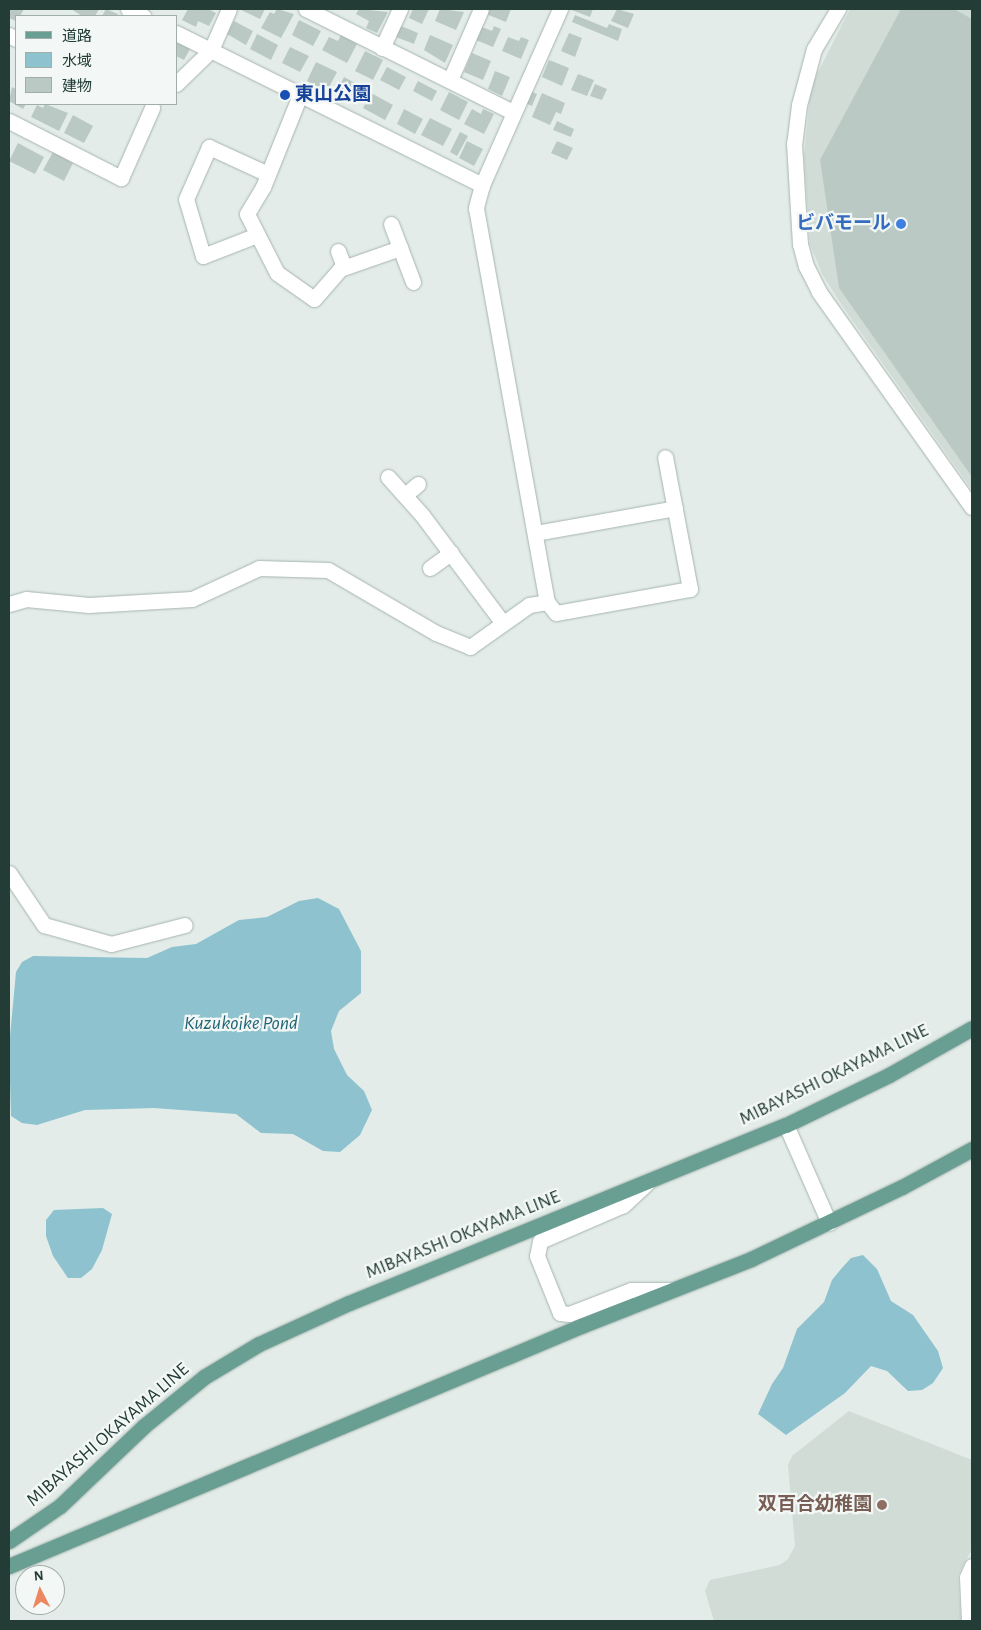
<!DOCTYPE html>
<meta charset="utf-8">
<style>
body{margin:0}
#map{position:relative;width:981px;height:1630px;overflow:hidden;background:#e3ece8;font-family:"Alegreya Sans","Noto Sans JP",sans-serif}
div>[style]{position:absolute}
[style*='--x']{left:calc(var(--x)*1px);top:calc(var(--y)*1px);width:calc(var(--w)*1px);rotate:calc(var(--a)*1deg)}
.built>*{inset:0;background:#d1dcd7}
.water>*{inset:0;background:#8dc2ce}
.building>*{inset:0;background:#bbc9c4}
.roads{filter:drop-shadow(0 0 1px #a6b4af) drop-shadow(0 0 1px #a6b4af)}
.minor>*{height:15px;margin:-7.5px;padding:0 7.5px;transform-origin:7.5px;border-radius:7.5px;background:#fff}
.major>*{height:15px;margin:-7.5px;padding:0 7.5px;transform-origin:7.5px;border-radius:7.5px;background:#699f93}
.dots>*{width:14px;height:14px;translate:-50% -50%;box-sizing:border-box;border:2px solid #f3f8f6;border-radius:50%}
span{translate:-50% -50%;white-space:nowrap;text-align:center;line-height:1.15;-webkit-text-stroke:4.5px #f3f8f6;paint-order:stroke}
.transit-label{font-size:19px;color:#164399;font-weight:700}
.left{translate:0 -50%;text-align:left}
.shop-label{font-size:19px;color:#366cbe;font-weight:700}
.right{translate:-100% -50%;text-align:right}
.street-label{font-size:19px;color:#233c36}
.education-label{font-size:19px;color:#785e54;font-weight:700}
.water-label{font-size:20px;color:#206475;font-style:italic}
.frame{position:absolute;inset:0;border:10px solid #233c36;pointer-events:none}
.legend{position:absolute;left:15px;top:15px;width:162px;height:90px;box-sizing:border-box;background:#f3f8f6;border:1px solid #a0ada9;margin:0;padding:6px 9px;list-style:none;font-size:15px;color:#233c36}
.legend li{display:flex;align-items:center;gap:10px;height:25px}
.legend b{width:25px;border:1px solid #a0ada9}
.north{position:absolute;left:15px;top:1565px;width:50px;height:50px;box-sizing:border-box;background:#f3f8f6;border:1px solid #a0ada9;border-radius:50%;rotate:355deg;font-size:14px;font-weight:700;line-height:20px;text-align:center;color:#233c36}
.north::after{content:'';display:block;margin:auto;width:18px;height:22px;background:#eb8862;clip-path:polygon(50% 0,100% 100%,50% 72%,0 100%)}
</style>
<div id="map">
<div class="built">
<div style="clip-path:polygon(850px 9px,972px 9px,972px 490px,843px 307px,822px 274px,810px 244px,804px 156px,811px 86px)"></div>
<div style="clip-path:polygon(849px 1411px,972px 1460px,972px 1549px,958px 1575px,961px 1621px,714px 1621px,705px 1591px,710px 1580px,780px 1565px,788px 1559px,795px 1546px,788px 1465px,792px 1456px)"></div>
</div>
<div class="water">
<div style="clip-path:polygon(318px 898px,339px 909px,361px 951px,361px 993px,339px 1011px,331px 1031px,334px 1049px,347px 1075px,364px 1091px,372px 1110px,360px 1135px,340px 1152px,323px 1151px,293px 1134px,261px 1133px,236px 1114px,154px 1108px,85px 1110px,37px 1125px,22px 1123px,11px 1116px,9px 1047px,16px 972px,22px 962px,33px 956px,147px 958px,172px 947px,196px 944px,239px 920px,267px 917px,299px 901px)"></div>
<div style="clip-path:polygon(103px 1208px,112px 1214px,102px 1250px,92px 1269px,81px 1278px,68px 1278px,53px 1256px,46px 1236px,46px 1220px,54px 1210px)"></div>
<div style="clip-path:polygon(863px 1255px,877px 1269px,891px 1301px,913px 1315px,938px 1351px,943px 1368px,933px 1383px,922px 1390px,908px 1391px,887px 1371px,871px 1366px,845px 1393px,786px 1435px,758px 1414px,772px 1384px,783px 1368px,797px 1329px,824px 1302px,832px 1280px,841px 1269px,851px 1258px)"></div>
</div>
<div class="building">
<div style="clip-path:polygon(9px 9px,24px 9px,20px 16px,16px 16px,16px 21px,9px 18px)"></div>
<div style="clip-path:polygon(71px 9px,99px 9px,95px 16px,82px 16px)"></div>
<div style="clip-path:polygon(106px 9px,118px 14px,117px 16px,102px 16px)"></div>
<div style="clip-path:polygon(188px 9px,208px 9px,216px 13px,209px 26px,198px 21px,196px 27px,182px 20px)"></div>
<div style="clip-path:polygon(239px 9px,265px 9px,260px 19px)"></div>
<div style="clip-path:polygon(277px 9px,294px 14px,281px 38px,261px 28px,270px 12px,274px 14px)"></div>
<div style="clip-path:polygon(359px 9px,388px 12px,377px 33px,366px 28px,369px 21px,356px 14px)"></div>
<div style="clip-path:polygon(413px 9px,429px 9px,422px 24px,409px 18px)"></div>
<div style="clip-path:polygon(440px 9px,464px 12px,456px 30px,435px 21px)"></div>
<div style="clip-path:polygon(488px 9px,511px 9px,506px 22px,486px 14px)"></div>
<div style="clip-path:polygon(569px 9px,593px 9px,590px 17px)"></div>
<div style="clip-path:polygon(617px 9px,634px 14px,628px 28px,611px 21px)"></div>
<div style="clip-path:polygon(901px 9px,954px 9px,972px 19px,972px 477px,839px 288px,820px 160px)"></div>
<div style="clip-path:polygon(575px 15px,607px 28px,609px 24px,622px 29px,618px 41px,572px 22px)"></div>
<div style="clip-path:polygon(299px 20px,321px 31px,313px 46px,292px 35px)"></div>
<div style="clip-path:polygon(234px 21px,253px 31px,246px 45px,227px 34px)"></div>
<div style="clip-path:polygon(401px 26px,418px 33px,414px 44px,396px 37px)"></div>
<div style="clip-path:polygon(494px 26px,501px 29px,493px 47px,476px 40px,482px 27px,492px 31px)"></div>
<div style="clip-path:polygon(569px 33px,582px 38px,575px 57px,561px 51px)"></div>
<div style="clip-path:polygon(257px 34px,278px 45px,271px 60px,250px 49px)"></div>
<div style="clip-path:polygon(341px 35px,357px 44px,347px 63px,322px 50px,329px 37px,338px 41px)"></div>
<div style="clip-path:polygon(430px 35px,453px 45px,445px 63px,424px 50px)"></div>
<div style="clip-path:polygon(508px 37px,519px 41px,521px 37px,529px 40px,521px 59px,502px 51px)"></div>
<div style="clip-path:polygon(176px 42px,190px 49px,184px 60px,176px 56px)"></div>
<div style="clip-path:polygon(290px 47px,309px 56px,300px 72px,282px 63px)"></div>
<div style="clip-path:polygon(365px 51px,383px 60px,373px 80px,355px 71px)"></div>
<div style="clip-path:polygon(472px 53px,491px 61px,483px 80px,464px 72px)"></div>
<div style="clip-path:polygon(549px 60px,569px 68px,562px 86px,542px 77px)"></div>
<div style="clip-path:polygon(316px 62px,337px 72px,327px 91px,307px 81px)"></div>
<div style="clip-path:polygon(387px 67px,406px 77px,399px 90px,380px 80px)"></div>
<div style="clip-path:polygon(495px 71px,510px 77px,502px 96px,488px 89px)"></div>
<div style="clip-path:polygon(578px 74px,594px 80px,587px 96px,571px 90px)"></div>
<div style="clip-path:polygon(344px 77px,366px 89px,358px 104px,336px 93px)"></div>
<div style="clip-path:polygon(418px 81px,437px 91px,432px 101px,413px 91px)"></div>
<div style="clip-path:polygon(595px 84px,607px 89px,602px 100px,590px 96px)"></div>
<div style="clip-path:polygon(12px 87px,16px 89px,16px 104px,26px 104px,23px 109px,9px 101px)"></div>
<div style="clip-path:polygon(530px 91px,537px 94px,532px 106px,525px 103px)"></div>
<div style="clip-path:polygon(449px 92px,468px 102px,459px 120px,440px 110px)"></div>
<div style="clip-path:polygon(371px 93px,393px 105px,385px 120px,363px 108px)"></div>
<div style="clip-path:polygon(542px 93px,565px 103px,561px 114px,556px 112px,550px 125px,532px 117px)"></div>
<div style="clip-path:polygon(45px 104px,68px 113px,59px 131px,31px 117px,37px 105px,43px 108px)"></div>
<div style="clip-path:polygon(404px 109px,423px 119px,415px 134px,397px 124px)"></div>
<div style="clip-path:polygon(472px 109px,481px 114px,483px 109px,494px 114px,484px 134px,464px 124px)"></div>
<div style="clip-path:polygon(73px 115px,93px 126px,84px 143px,64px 133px)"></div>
<div style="clip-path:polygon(430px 118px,452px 129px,443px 146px,421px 135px)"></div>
<div style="clip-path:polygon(557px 121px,574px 129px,571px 137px,553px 130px)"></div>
<div style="clip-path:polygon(460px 132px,468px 136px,457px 156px,450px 152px)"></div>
<div style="clip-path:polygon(467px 141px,483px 149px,474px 166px,459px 158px)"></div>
<div style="clip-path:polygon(557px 141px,573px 148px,567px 160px,551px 153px)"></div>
<div style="clip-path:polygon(18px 143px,44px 157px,35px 174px,9px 161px)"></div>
<div style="clip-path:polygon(53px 152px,73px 163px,64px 181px,43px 170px)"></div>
</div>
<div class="roads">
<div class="minor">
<div style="--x:128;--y:9;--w:17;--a:25"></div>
<div style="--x:306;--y:9;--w:231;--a:26.5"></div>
<div style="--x:560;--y:9;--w:193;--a:113.9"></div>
<div style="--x:482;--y:185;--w:24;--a:105"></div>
<div style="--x:476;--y:208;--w:400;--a:79.8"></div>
<div style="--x:547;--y:602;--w:14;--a:51"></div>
<div style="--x:556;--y:613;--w:136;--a:-10.2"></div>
<div style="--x:690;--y:589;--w:134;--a:-100.7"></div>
<div style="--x:838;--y:9;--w:47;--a:121"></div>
<div style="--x:814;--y:49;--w:58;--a:105"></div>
<div style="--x:799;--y:105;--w:38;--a:97"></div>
<div style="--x:794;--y:143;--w:101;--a:86.6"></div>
<div style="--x:800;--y:244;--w:23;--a:75"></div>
<div style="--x:806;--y:266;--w:29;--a:63"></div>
<div style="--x:819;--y:292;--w:264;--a:54.6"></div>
<div style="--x:176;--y:33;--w:342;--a:26.4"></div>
<div style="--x:9;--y:35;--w:8;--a:30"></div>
<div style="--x:382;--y:48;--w:43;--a:-65.2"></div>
<div style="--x:450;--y:80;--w:77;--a:-66.4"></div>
<div style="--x:176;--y:84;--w:49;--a:-44.2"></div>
<div style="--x:211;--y:50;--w:45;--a:-66.3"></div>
<div style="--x:300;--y:95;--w:99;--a:111.9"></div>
<div style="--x:263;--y:187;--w:31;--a:121"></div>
<div style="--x:247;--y:214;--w:66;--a:63"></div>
<div style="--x:277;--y:273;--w:45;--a:35.1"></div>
<div style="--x:314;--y:299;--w:40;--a:-49"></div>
<div style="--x:340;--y:269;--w:64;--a:-19.3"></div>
<div style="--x:9;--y:121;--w:126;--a:27"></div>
<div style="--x:121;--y:178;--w:77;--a:-66.1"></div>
<div style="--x:391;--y:224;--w:62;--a:69.2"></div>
<div style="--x:257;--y:235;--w:58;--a:158.7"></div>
<div style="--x:203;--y:256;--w:59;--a:-106.6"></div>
<div style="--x:186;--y:199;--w:57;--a:-66.1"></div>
<div style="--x:209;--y:147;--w:65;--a:24.6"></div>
<div style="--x:338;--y:251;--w:17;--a:69"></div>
<div style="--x:388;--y:477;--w:51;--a:48.2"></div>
<div style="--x:422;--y:515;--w:134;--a:53.2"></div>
<div style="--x:405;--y:495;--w:17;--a:-40"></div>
<div style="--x:535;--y:533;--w:142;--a:-10.1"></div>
<div style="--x:430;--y:568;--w:26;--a:-36"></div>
<div style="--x:9;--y:604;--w:18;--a:-16"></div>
<div style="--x:26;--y:599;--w:63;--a:5.4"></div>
<div style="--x:89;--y:605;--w:103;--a:-3.3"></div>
<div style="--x:192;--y:599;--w:74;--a:-24.8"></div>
<div style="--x:259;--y:568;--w:69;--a:1.7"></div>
<div style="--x:328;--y:570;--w:125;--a:30.3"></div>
<div style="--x:436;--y:633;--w:37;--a:22"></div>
<div style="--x:470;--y:647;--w:72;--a:-35.4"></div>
<div style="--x:529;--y:605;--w:18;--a:-9"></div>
<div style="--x:9;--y:873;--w:63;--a:56.1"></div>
<div style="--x:44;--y:925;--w:70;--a:15.8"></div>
<div style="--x:111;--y:944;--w:76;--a:-14.4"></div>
<div style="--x:786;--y:1125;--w:107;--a:66.3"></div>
<div style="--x:647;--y:1183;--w:33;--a:137"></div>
<div style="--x:623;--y:1205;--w:90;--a:156.6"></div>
<div style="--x:540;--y:1241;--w:15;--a:101"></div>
<div style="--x:537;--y:1256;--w:61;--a:68"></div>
<div style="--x:560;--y:1313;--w:9;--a:6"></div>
<div style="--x:569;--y:1314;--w:66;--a:-21.2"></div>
<div style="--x:631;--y:1290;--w:40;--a:0"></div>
<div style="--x:969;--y:1621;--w:44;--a:-92.6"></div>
<div style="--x:967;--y:1577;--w:12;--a:-66"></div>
</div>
<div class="major">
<div style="--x:9;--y:1541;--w:62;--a:-34.5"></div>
<div style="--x:60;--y:1506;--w:116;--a:-43.6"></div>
<div style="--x:144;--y:1426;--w:77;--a:-39.2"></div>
<div style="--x:204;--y:1377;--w:64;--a:-31"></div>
<div style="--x:259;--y:1344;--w:99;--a:-24.5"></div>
<div style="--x:349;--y:1303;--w:472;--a:-22.2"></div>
<div style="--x:786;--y:1125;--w:114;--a:-25.9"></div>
<div style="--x:889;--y:1075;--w:95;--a:-29.5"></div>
<div style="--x:9;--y:1566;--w:620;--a:-22.76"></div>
<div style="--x:581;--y:1326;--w:183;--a:-21.5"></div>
<div style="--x:751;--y:1259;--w:167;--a:-25.5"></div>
<div style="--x:902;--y:1187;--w:80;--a:-28.5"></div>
</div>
</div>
<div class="dots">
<div style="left:285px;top:95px;background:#1a4fb4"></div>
<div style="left:901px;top:224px;background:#3f7fe0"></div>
<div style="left:882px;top:1505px;background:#8d6e63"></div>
</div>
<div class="transit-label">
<span class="left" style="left:295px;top:95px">東山公園</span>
</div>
<div class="shop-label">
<span class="right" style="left:891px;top:224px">ビバモール</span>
</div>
<div class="street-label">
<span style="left:834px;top:1075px;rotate:-26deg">MIBAYASHI OKAYAMA LINE</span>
<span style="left:463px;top:1235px;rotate:-22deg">MIBAYASHI OKAYAMA LINE</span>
<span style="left:108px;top:1435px;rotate:-41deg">MIBAYASHI OKAYAMA LINE</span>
</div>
<div class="education-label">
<span class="right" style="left:872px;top:1505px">双百合幼稚園</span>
</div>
<div class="water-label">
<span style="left:241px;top:1023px">Kuzukoike Pond</span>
</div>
<div class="frame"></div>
<ul class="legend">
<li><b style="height:6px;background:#699f93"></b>道路</li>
<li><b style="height:14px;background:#8dc2ce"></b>水域</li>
<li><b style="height:14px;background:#bbc9c4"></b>建物</li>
</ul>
<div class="north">N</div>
</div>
